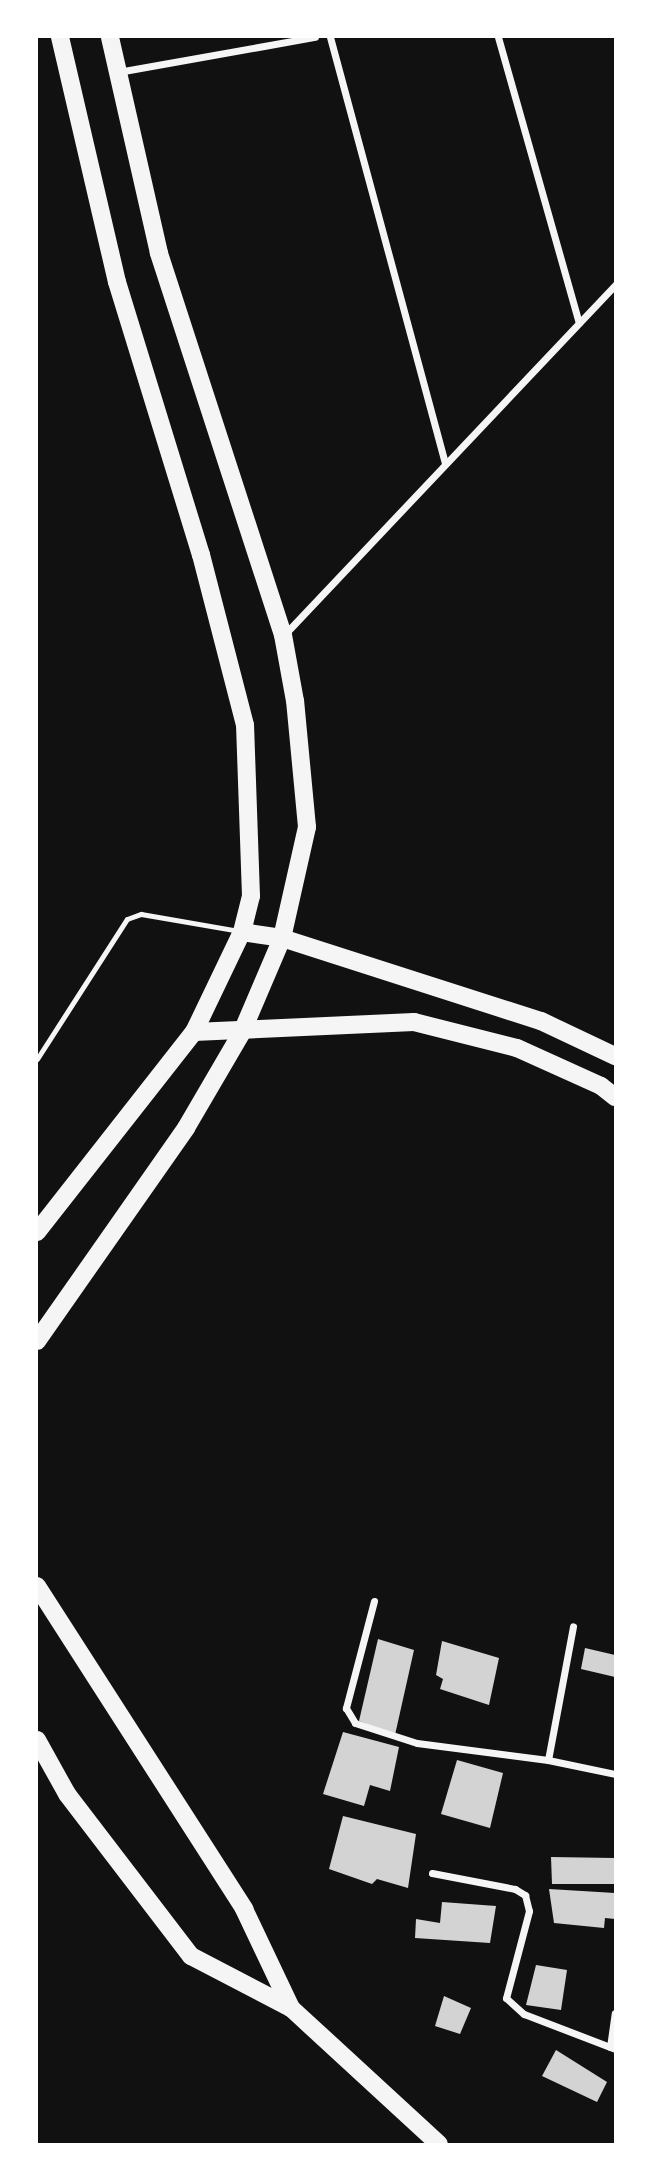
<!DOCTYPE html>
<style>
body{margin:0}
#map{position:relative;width:652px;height:2181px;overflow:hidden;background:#111;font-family:"Public Sans",sans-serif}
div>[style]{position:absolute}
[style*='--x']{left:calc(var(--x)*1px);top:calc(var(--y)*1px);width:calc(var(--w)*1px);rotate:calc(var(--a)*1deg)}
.building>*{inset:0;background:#d3d3d3}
.service>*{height:5px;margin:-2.5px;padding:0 2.5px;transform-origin:2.5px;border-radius:2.5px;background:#f5f5f5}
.minor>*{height:7px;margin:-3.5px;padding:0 3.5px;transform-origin:3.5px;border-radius:3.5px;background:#f5f5f5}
.primary>*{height:18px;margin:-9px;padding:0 9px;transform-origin:9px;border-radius:9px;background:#f5f5f5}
span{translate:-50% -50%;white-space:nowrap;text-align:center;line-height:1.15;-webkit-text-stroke:6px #fff;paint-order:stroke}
.frame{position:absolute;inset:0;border:38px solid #fff;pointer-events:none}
</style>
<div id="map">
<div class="building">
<div style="clip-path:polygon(378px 1639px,414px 1650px,395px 1735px,359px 1721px)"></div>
<div style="clip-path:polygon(442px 1641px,499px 1658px,489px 1705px,440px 1689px,443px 1679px,436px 1675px)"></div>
<div style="clip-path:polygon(585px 1648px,615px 1655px,615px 1677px,581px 1669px)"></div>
<div style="clip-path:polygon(343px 1732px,399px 1747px,390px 1791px,370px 1785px,364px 1806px,323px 1794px)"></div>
<div style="clip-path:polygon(457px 1760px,503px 1773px,490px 1828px,441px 1814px)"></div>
<div style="clip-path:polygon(343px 1816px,416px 1834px,408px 1888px,377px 1879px,372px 1884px,329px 1869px)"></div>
<div style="clip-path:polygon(551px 1857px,615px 1858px,615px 1884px,552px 1884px)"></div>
<div style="clip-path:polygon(549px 1889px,615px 1893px,615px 1919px,605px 1918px,604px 1928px,554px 1923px)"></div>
<div style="clip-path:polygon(442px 1902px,496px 1906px,490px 1943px,415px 1938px,416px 1919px,440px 1923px)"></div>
<div style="clip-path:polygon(536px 1965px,567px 1970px,561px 2010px,526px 2005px)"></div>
<div style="clip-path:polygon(444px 1996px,471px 2008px,460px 2034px,435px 2026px)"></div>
<div style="clip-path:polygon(556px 2050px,607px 2082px,597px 2102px,542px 2076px)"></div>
</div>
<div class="service">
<div style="--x:37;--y:1059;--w:166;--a:-57.3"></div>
<div style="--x:127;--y:919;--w:15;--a:-20"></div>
<div style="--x:141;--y:914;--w:99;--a:9.8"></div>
</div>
<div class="minor">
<div style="--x:330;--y:37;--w:442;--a:74.9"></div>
<div style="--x:498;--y:37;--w:297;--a:74.2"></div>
<div style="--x:118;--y:72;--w:200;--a:-10.1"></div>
<div style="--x:284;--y:635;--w:482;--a:-46.6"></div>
<div style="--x:374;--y:1601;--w:111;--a:104.7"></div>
<div style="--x:346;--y:1708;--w:17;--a:59"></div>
<div style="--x:355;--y:1723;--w:65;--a:17.9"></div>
<div style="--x:417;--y:1743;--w:132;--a:7.4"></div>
<div style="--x:548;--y:1760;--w:68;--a:11.8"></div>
<div style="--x:548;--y:1760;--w:136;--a:-79.4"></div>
<div style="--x:432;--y:1873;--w:85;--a:10.9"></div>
<div style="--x:515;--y:1889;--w:12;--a:31"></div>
<div style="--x:525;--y:1895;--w:16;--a:76"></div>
<div style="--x:529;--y:1911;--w:90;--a:104.8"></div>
<div style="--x:506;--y:1998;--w:24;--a:42"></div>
<div style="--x:524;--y:2014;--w:97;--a:21"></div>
<div style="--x:610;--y:2047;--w:34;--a:-82"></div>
</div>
<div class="primary">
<div style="--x:242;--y:932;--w:40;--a:8.5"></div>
<div style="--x:282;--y:938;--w:272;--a:17.8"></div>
<div style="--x:541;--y:1021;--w:82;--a:25.3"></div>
<div style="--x:194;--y:1032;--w:220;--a:-2.6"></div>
<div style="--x:414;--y:1022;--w:106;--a:14.2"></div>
<div style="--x:517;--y:1048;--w:92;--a:24.3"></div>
<div style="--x:601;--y:1086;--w:18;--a:38"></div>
<div style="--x:37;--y:1232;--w:254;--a:-51.9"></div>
<div style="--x:194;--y:1032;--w:111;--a:-64.4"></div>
<div style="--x:242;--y:932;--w:37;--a:-76"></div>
<div style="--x:251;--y:896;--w:171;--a:-92"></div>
<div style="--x:245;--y:725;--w:176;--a:-104.5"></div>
<div style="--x:201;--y:555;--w:286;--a:-107.1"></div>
<div style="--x:117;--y:282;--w:252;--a:-103.1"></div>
<div style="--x:37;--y:1341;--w:260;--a:-55"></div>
<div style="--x:186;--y:1128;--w:111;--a:-59.7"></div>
<div style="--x:242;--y:1032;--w:102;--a:-66.9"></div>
<div style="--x:282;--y:938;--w:114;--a:-77.3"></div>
<div style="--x:307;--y:827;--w:127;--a:-95.4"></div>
<div style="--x:295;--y:701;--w:67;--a:-100.3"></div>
<div style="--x:283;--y:635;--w:402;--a:-108"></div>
<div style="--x:159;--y:253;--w:221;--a:-102.8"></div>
<div style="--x:37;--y:1586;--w:384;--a:57.3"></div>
<div style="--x:244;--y:1909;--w:110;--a:64.6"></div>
<div style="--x:37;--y:1740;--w:62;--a:60.9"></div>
<div style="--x:67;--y:1794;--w:204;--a:52.6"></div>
<div style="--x:191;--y:1956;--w:113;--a:27.5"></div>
<div style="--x:291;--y:2008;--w:201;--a:42.6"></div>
</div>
<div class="frame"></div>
</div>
